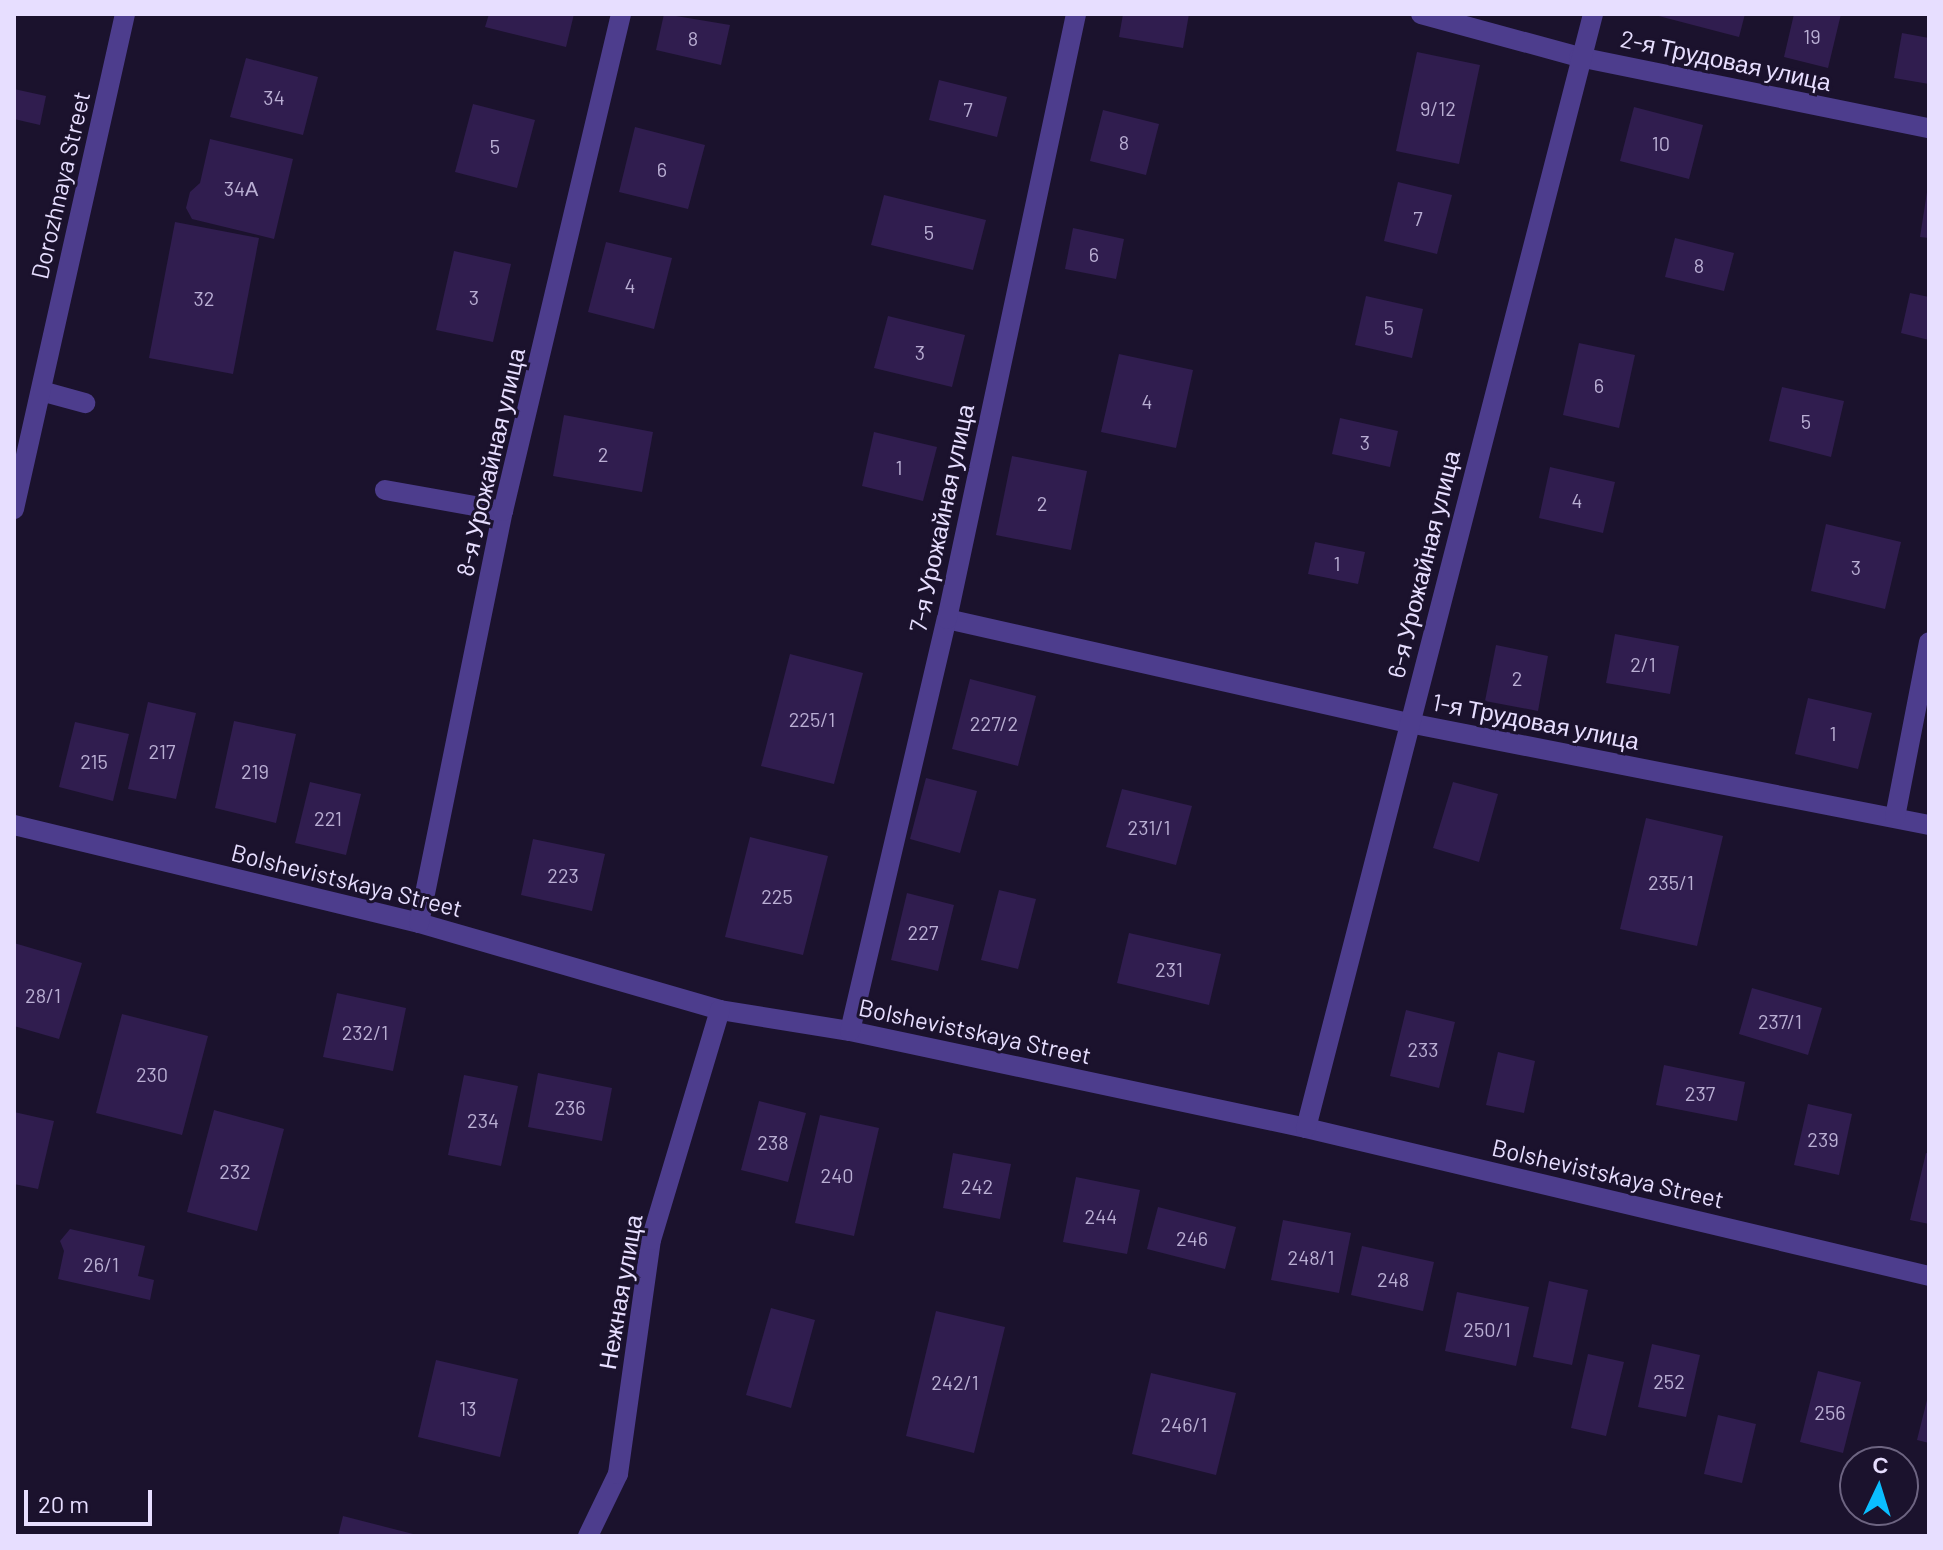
<!DOCTYPE html>
<meta charset="utf-8">
<style>
body{margin:0}
#map{position:relative;width:1943px;height:1550px;overflow:hidden;background:#1b122d;font-family:Barlow,sans-serif}
div>[style]{position:absolute}
[style*='--x']{left:calc(var(--x)*1px);top:calc(var(--y)*1px);width:calc(var(--w)*1px);rotate:calc(var(--a)*1deg)}
.building>*{inset:0;background:#301d4f}
.minor>*{height:20px;margin:-10px;padding:0 10px;transform-origin:10px;border-radius:10px;background:#4d3d8d}
.tertiary>*{height:20px;margin:-10px;padding:0 10px;transform-origin:10px;border-radius:10px;background:#4d3d8d}
span{translate:-50% -50%;white-space:nowrap;text-align:center;line-height:1.15;-webkit-text-stroke:6px #1b122d;paint-order:stroke}
.number-label{font-size:20px;color:#b9aed3}
.number-label span{-webkit-text-stroke-width:0}
.street-label{font-size:24px;color:#e7deff}
.frame{position:absolute;inset:0;border:16px solid #e7deff;pointer-events:none}
.north{position:absolute;left:1839px;top:1446px;width:80px;height:80px;box-sizing:border-box;background:#1b122d;border:2px solid #6d6481;border-radius:50%;rotate:4deg;font-size:22px;font-weight:700;line-height:32px;text-align:center;color:#e7deff}
.north::after{content:'';display:block;margin:auto;width:28px;height:36px;background:#0abeff;clip-path:polygon(50% 0,100% 100%,50% 72%,0 100%)}
.scale{position:absolute;left:24px;top:1490px;width:128px;height:36px;box-sizing:border-box;border:4px solid #e7deff;border-top:0;padding-left:10px;font-size:24px;line-height:28px;white-space:nowrap;color:#e7deff;-webkit-text-stroke:6px #1b122d;paint-order:stroke}
</style>
<div id="map">
<div class="building">
<div style="clip-path:polygon(489px 14px,574px 14px,566px 47px,485px 27px)"></div>
<div style="clip-path:polygon(664px 14px,730px 25px,721px 65px,656px 50px)"></div>
<div style="clip-path:polygon(1123px 14px,1189px 14px,1183px 48px,1119px 37px)"></div>
<div style="clip-path:polygon(1651px 14px,1745px 14px,1739px 37px)"></div>
<div style="clip-path:polygon(1794px 14px,1841px 14px,1828px 68px,1784px 57px)"></div>
<div style="clip-path:polygon(1902px 33px,1929px 38px,1929px 84px,1894px 78px)"></div>
<div style="clip-path:polygon(1417px 52px,1480px 65px,1459px 164px,1396px 151px)"></div>
<div style="clip-path:polygon(246px 58px,318px 77px,303px 135px,230px 117px)"></div>
<div style="clip-path:polygon(939px 80px,1007px 97px,997px 137px,929px 120px)"></div>
<div style="clip-path:polygon(14px 89px,46px 96px,40px 125px,14px 119px)"></div>
<div style="clip-path:polygon(473px 104px,535px 120px,517px 188px,455px 172px)"></div>
<div style="clip-path:polygon(1634px 107px,1703px 125px,1689px 179px,1620px 161px)"></div>
<div style="clip-path:polygon(1103px 110px,1159px 124px,1146px 175px,1090px 161px)"></div>
<div style="clip-path:polygon(635px 127px,705px 145px,688px 209px,619px 192px)"></div>
<div style="clip-path:polygon(210px 139px,293px 159px,274px 239px,192px 219px,186px 208px,190px 192px,200px 183px)"></div>
<div style="clip-path:polygon(1398px 182px,1452px 195px,1437px 254px,1384px 241px)"></div>
<div style="clip-path:polygon(1927px 192px,1929px 192px,1929px 238px,1920px 237px)"></div>
<div style="clip-path:polygon(884px 195px,986px 220px,973px 270px,871px 245px)"></div>
<div style="clip-path:polygon(175px 222px,259px 238px,233px 374px,149px 358px)"></div>
<div style="clip-path:polygon(1073px 228px,1124px 239px,1116px 279px,1065px 269px)"></div>
<div style="clip-path:polygon(1675px 238px,1734px 253px,1724px 291px,1665px 277px)"></div>
<div style="clip-path:polygon(606px 242px,672px 258px,654px 329px,588px 312px)"></div>
<div style="clip-path:polygon(454px 251px,511px 264px,493px 342px,436px 330px)"></div>
<div style="clip-path:polygon(1910px 293px,1929px 297px,1929px 340px,1901px 333px)"></div>
<div style="clip-path:polygon(1366px 296px,1423px 309px,1412px 358px,1355px 345px)"></div>
<div style="clip-path:polygon(888px 316px,965px 335px,952px 387px,874px 368px)"></div>
<div style="clip-path:polygon(1579px 343px,1635px 355px,1619px 428px,1563px 415px)"></div>
<div style="clip-path:polygon(1119px 354px,1193px 370px,1176px 448px,1101px 432px)"></div>
<div style="clip-path:polygon(1782px 387px,1844px 401px,1831px 457px,1769px 441px)"></div>
<div style="clip-path:polygon(564px 415px,653px 432px,642px 492px,553px 476px)"></div>
<div style="clip-path:polygon(1340px 418px,1398px 431px,1390px 467px,1332px 454px)"></div>
<div style="clip-path:polygon(874px 432px,937px 447px,923px 501px,862px 486px)"></div>
<div style="clip-path:polygon(1012px 456px,1087px 471px,1071px 550px,996px 535px)"></div>
<div style="clip-path:polygon(1550px 467px,1615px 482px,1603px 533px,1539px 518px)"></div>
<div style="clip-path:polygon(1826px 524px,1901px 542px,1885px 609px,1811px 591px)"></div>
<div style="clip-path:polygon(1315px 542px,1365px 552px,1358px 584px,1308px 574px)"></div>
<div style="clip-path:polygon(1615px 634px,1679px 646px,1670px 694px,1606px 683px)"></div>
<div style="clip-path:polygon(1496px 645px,1548px 656px,1538px 711px,1485px 701px)"></div>
<div style="clip-path:polygon(790px 654px,863px 673px,834px 784px,761px 766px)"></div>
<div style="clip-path:polygon(970px 679px,1036px 696px,1018px 766px,952px 749px)"></div>
<div style="clip-path:polygon(1808px 698px,1872px 713px,1858px 769px,1795px 754px)"></div>
<div style="clip-path:polygon(148px 702px,196px 713px,176px 799px,128px 789px)"></div>
<div style="clip-path:polygon(234px 721px,296px 734px,276px 823px,215px 808px)"></div>
<div style="clip-path:polygon(75px 722px,129px 734px,113px 801px,59px 787px)"></div>
<div style="clip-path:polygon(926px 778px,977px 791px,960px 853px,910px 839px)"></div>
<div style="clip-path:polygon(310px 782px,361px 794px,346px 855px,295px 843px)"></div>
<div style="clip-path:polygon(1453px 782px,1498px 794px,1479px 862px,1433px 848px)"></div>
<div style="clip-path:polygon(1122px 789px,1192px 806px,1176px 865px,1106px 847px)"></div>
<div style="clip-path:polygon(1646px 818px,1723px 836px,1697px 946px,1620px 929px)"></div>
<div style="clip-path:polygon(750px 837px,828px 856px,803px 955px,725px 937px)"></div>
<div style="clip-path:polygon(533px 839px,605px 854px,592px 911px,521px 895px)"></div>
<div style="clip-path:polygon(999px 890px,1036px 899px,1018px 969px,981px 960px)"></div>
<div style="clip-path:polygon(907px 893px,954px 905px,938px 971px,891px 960px)"></div>
<div style="clip-path:polygon(1129px 933px,1221px 954px,1209px 1005px,1117px 983px)"></div>
<div style="clip-path:polygon(14px 943px,82px 963px,59px 1039px,14px 1026px)"></div>
<div style="clip-path:polygon(1752px 988px,1822px 1008px,1808px 1055px,1739px 1034px)"></div>
<div style="clip-path:polygon(337px 993px,406px 1008px,393px 1071px,323px 1057px)"></div>
<div style="clip-path:polygon(1406px 1010px,1455px 1022px,1439px 1088px,1390px 1076px)"></div>
<div style="clip-path:polygon(122px 1014px,208px 1036px,182px 1135px,96px 1113px)"></div>
<div style="clip-path:polygon(1498px 1052px,1535px 1061px,1524px 1113px,1486px 1105px)"></div>
<div style="clip-path:polygon(1664px 1065px,1745px 1082px,1737px 1121px,1656px 1105px)"></div>
<div style="clip-path:polygon(538px 1073px,612px 1088px,602px 1141px,528px 1127px)"></div>
<div style="clip-path:polygon(464px 1075px,518px 1086px,501px 1166px,448px 1155px)"></div>
<div style="clip-path:polygon(759px 1101px,806px 1113px,788px 1182px,741px 1170px)"></div>
<div style="clip-path:polygon(1808px 1104px,1852px 1114px,1839px 1175px,1794px 1165px)"></div>
<div style="clip-path:polygon(214px 1110px,284px 1129px,257px 1231px,187px 1212px)"></div>
<div style="clip-path:polygon(14px 1112px,54px 1121px,38px 1189px,14px 1184px)"></div>
<div style="clip-path:polygon(820px 1115px,879px 1128px,854px 1236px,795px 1223px)"></div>
<div style="clip-path:polygon(953px 1153px,1011px 1164px,1000px 1219px,943px 1208px)"></div>
<div style="clip-path:polygon(1926px 1153px,1929px 1154px,1929px 1224px,1910px 1220px)"></div>
<div style="clip-path:polygon(1076px 1177px,1140px 1190px,1127px 1254px,1063px 1242px)"></div>
<div style="clip-path:polygon(1158px 1207px,1236px 1227px,1225px 1269px,1147px 1249px)"></div>
<div style="clip-path:polygon(1283px 1220px,1351px 1233px,1339px 1293px,1271px 1280px)"></div>
<div style="clip-path:polygon(70px 1229px,145px 1246px,138px 1276px,154px 1280px,150px 1300px,58px 1279px,64px 1251px,60px 1241px)"></div>
<div style="clip-path:polygon(1362px 1246px,1434px 1262px,1423px 1311px,1351px 1295px)"></div>
<div style="clip-path:polygon(1549px 1281px,1588px 1290px,1572px 1365px,1533px 1357px)"></div>
<div style="clip-path:polygon(1457px 1292px,1529px 1307px,1516px 1366px,1445px 1351px)"></div>
<div style="clip-path:polygon(771px 1308px,815px 1320px,791px 1408px,746px 1395px)"></div>
<div style="clip-path:polygon(936px 1311px,1005px 1327px,974px 1453px,906px 1436px)"></div>
<div style="clip-path:polygon(1652px 1344px,1700px 1355px,1686px 1417px,1638px 1407px)"></div>
<div style="clip-path:polygon(1588px 1354px,1624px 1362px,1606px 1436px,1571px 1428px)"></div>
<div style="clip-path:polygon(436px 1360px,518px 1379px,500px 1457px,418px 1437px)"></div>
<div style="clip-path:polygon(1818px 1371px,1861px 1382px,1843px 1453px,1800px 1442px)"></div>
<div style="clip-path:polygon(1151px 1373px,1236px 1393px,1216px 1475px,1132px 1454px)"></div>
<div style="clip-path:polygon(1929px 1392px,1929px 1443px,1917px 1440px)"></div>
<div style="clip-path:polygon(1718px 1415px,1756px 1424px,1742px 1483px,1704px 1474px)"></div>
<div style="clip-path:polygon(343px 1516px,417px 1535px,417px 1536px,338px 1536px)"></div>
</div>
<div class="minor">
<div style="--x:1421;--y:14;--w:164;--a:15.2"></div>
<div style="--x:1579;--y:57;--w:357;--a:11.5"></div>
<div style="--x:41;--y:391;--w:46;--a:15.3"></div>
<div style="--x:385;--y:490;--w:120;--a:10.1"></div>
<div style="--x:947;--y:619;--w:474;--a:12.7"></div>
<div style="--x:1409;--y:723;--w:530;--a:11.1"></div>
<div style="--x:1895;--y:817;--w:178;--a:-79"></div>
<div style="--x:14;--y:825;--w:417;--a:13.6"></div>
<div style="--x:419;--y:923;--w:313;--a:16.1"></div>
<div style="--x:720;--y:1010;--w:132;--a:9.2"></div>
<div style="--x:850;--y:1031;--w:466;--a:12"></div>
<div style="--x:1306;--y:1128;--w:640;--a:13.36"></div>
<div style="--x:419;--y:923;--w:420;--a:-78.5"></div>
<div style="--x:503;--y:511;--w:511;--a:-76.64"></div>
<div style="--x:850;--y:1031;--w:423;--a:-76.8"></div>
<div style="--x:947;--y:619;--w:619;--a:-77.96"></div>
<div style="--x:1306;--y:1128;--w:1150;--a:-75.55"></div>
<div style="--x:588;--y:1536;--w:69;--a:-64.2"></div>
<div style="--x:618;--y:1474;--w:236;--a:-82"></div>
<div style="--x:651;--y:1240;--w:240;--a:-73.3"></div>
</div>
<div class="tertiary">
<div style="--x:14;--y:509;--w:507;--a:-77.36"></div>
</div>
<div class="number-label">
<span style="left:1812px;top:36px">19</span>
<span style="left:693px;top:38px">8</span>
<span style="left:274px;top:97px">34</span>
<span style="left:1438px;top:108px">9/12</span>
<span style="left:968px;top:109px">7</span>
<span style="left:1124px;top:142px">8</span>
<span style="left:1661px;top:143px">10</span>
<span style="left:495px;top:146px">5</span>
<span style="left:662px;top:169px">6</span>
<span style="left:241px;top:188px">34А</span>
<span style="left:1418px;top:218px">7</span>
<span style="left:929px;top:232px">5</span>
<span style="left:1094px;top:254px">6</span>
<span style="left:1699px;top:265px">8</span>
<span style="left:630px;top:285px">4</span>
<span style="left:474px;top:297px">3</span>
<span style="left:204px;top:298px">32</span>
<span style="left:1389px;top:327px">5</span>
<span style="left:920px;top:352px">3</span>
<span style="left:1599px;top:385px">6</span>
<span style="left:1147px;top:401px">4</span>
<span style="left:1806px;top:421px">5</span>
<span style="left:1365px;top:442px">3</span>
<span style="left:603px;top:454px">2</span>
<span style="left:899px;top:467px">1</span>
<span style="left:1577px;top:500px">4</span>
<span style="left:1042px;top:503px">2</span>
<span style="left:1337px;top:563px">1</span>
<span style="left:1856px;top:567px">3</span>
<span style="left:1643px;top:664px">2/1</span>
<span style="left:1517px;top:678px">2</span>
<span style="left:812px;top:719px">225/1</span>
<span style="left:994px;top:723px">227/2</span>
<span style="left:1833px;top:733px">1</span>
<span style="left:162px;top:751px">217</span>
<span style="left:94px;top:761px">215</span>
<span style="left:255px;top:771px">219</span>
<span style="left:328px;top:818px">221</span>
<span style="left:1149px;top:827px">231/1</span>
<span style="left:563px;top:875px">223</span>
<span style="left:1671px;top:882px">235/1</span>
<span style="left:777px;top:896px">225</span>
<span style="left:923px;top:932px">227</span>
<span style="left:1169px;top:969px">231</span>
<span style="left:43px;top:995px">28/1</span>
<span style="left:1780px;top:1021px">237/1</span>
<span style="left:365px;top:1032px">232/1</span>
<span style="left:1423px;top:1049px">233</span>
<span style="left:152px;top:1074px">230</span>
<span style="left:1700px;top:1093px">237</span>
<span style="left:570px;top:1107px">236</span>
<span style="left:483px;top:1120px">234</span>
<span style="left:1823px;top:1139px">239</span>
<span style="left:773px;top:1142px">238</span>
<span style="left:235px;top:1171px">232</span>
<span style="left:837px;top:1175px">240</span>
<span style="left:977px;top:1186px">242</span>
<span style="left:1101px;top:1216px">244</span>
<span style="left:1192px;top:1238px">246</span>
<span style="left:1311px;top:1257px">248/1</span>
<span style="left:101px;top:1264px">26/1</span>
<span style="left:1393px;top:1279px">248</span>
<span style="left:1487px;top:1329px">250/1</span>
<span style="left:1669px;top:1381px">252</span>
<span style="left:955px;top:1382px">242/1</span>
<span style="left:468px;top:1408px">13</span>
<span style="left:1830px;top:1412px">256</span>
<span style="left:1184px;top:1424px">246/1</span>
</div>
<div class="street-label">
<span style="left:1726px;top:60px;rotate:12deg">2-я Трудовая улица</span>
<span style="left:60px;top:185px;rotate:-77deg">Dorozhnaya Street</span>
<span style="left:490px;top:462px;rotate:-77deg">8-я Урожайная улица</span>
<span style="left:941px;top:518px;rotate:-78deg">7-я Урожайная улица</span>
<span style="left:1423px;top:564px;rotate:-76deg">6-я Урожайная улица</span>
<span style="left:1536px;top:721px;rotate:11deg">1-я Трудовая улица</span>
<span style="left:347px;top:880px;rotate:14deg">Bolshevistskaya Street</span>
<span style="left:975px;top:1031px;rotate:12deg">Bolshevistskaya Street</span>
<span style="left:1608px;top:1173px;rotate:13deg">Bolshevistskaya Street</span>
<span style="left:620px;top:1292px;rotate:-80deg">Нежная улица</span>
</div>
<div class="frame"></div>
<div class="north">С</div>
<div class="scale">20 m</div>
</div>
